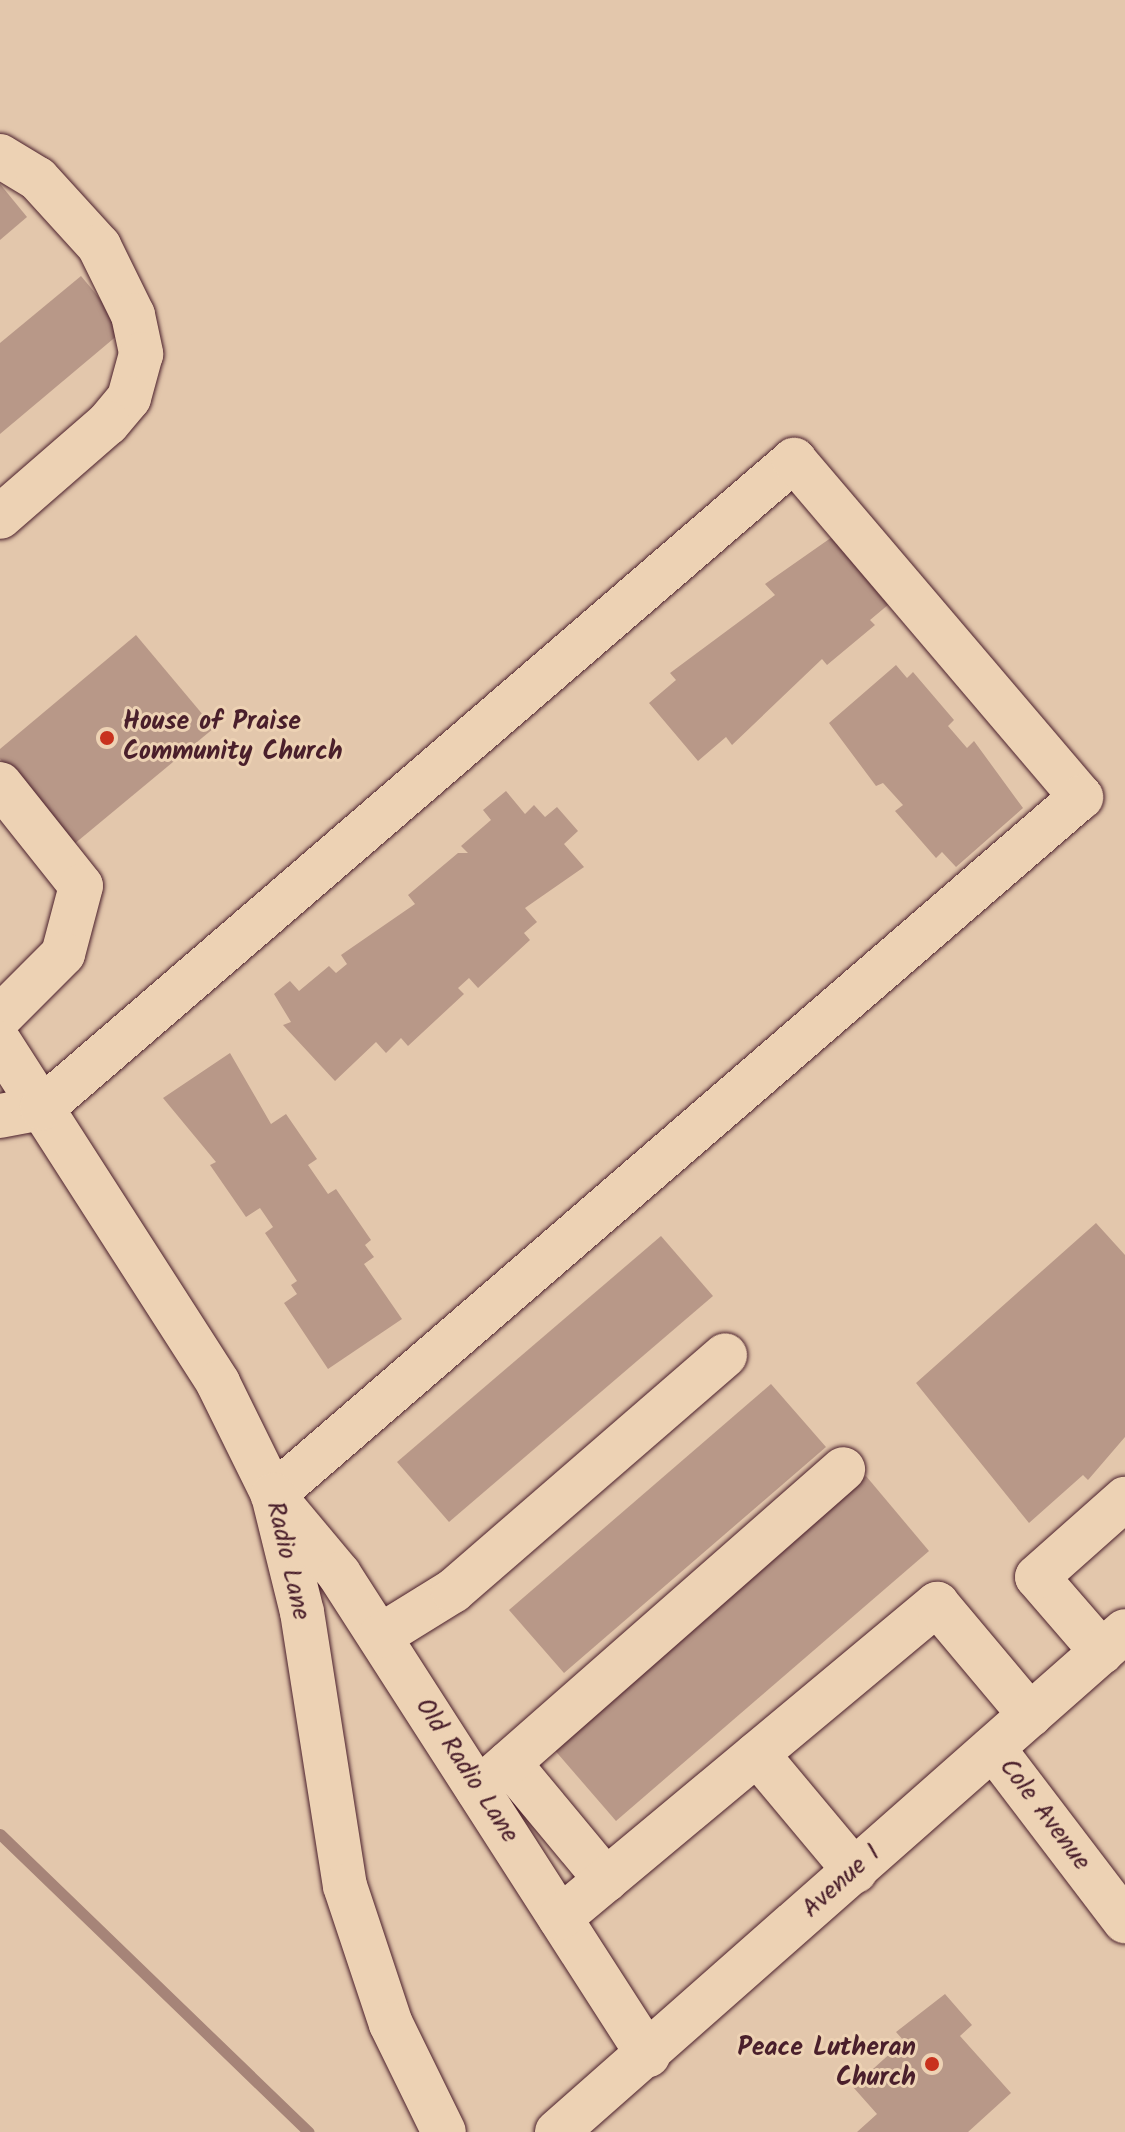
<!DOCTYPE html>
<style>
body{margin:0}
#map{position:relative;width:1125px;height:2132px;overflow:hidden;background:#e3c7ac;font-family:Kalam,sans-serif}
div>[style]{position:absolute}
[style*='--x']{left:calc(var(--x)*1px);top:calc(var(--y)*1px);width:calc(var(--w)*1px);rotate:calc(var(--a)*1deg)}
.stream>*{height:11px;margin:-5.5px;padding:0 5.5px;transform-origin:5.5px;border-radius:5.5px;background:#a68478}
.building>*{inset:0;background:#b89888}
.roads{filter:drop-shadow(0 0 2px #4a1f2b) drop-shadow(0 0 2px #4a1f2b)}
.minor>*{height:44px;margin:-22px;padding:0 22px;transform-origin:22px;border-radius:22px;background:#edd2b4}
.major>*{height:44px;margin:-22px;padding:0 22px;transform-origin:22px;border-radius:22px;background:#edd2b4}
.dots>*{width:22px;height:22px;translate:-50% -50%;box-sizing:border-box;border:4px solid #edd2b4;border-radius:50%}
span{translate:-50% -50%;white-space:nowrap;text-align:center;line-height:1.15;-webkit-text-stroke:6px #edd2b4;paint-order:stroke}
.poi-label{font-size:26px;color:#4a1f2b;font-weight:700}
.left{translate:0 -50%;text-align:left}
.right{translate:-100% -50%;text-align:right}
.street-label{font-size:26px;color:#4a1f2b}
</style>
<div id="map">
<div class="stream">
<div style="--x:0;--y:1834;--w:429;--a:44"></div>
</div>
<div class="building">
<div style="clip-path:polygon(0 184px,27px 217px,0 240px)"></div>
<div style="clip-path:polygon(81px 276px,125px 329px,0 434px,0 343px)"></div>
<div style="clip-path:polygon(845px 528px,901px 594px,870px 620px,875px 625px,827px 665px,822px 659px,732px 745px,726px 737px,698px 761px,649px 703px,676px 680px,670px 673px,775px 595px,765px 584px)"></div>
<div style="clip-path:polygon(136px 635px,214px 728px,73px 845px,0 759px,0 749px)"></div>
<div style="clip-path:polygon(896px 665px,907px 678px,913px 672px,954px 720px,948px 726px,967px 748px,974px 741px,1023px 808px,956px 867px,942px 852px,936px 858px,895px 811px,903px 805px,883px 783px,876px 786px,829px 723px)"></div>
<div style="clip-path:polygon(506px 791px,525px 814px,534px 805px,545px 817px,557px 807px,578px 831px,564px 844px,584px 867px,525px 908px,537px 922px,524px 933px,530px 940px,478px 988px,469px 978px,458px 988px,464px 994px,408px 1046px,401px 1038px,386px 1053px,376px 1042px,335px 1081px,283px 1025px,291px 1022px,274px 994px,290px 981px,299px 991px,329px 966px,336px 973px,347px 964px,341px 955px,415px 904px,408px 895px,458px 853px,468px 853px,461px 846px,491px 820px,483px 810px)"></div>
<div style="clip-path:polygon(230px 1053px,271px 1124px,286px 1114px,317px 1159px,308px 1165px,328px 1194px,336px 1189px,371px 1240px,365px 1245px,374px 1257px,364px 1264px,402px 1319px,328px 1369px,284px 1303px,297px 1294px,291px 1285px,297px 1281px,265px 1233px,273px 1227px,260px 1208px,246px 1217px,210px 1165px,216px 1162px,163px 1098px)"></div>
<div style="clip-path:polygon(1096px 1223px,1125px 1255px,1125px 1437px,1088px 1480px,1083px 1475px,1029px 1523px,916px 1383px)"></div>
<div style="clip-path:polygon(661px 1236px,713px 1296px,449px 1522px,397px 1462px)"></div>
<div style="clip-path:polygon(771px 1384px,826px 1447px,564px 1673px,509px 1610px)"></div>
<div style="clip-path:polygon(866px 1476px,929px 1551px,616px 1821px,552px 1747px)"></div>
<div style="clip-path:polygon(945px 1994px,972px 2025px,960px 2036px,1011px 2093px,968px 2132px,857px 2132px,877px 2114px,853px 2087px,904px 2041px,896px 2032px)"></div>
</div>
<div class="roads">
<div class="minor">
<div style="--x:0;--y:156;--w:44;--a:31.2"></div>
<div style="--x:38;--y:179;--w:91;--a:47.7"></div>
<div style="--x:99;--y:246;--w:77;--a:63.8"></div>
<div style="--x:133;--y:315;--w:40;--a:78"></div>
<div style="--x:141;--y:354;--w:46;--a:105.3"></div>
<div style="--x:129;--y:398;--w:33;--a:130"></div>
<div style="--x:108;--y:423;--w:143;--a:139"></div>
<div style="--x:0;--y:784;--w:130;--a:51.5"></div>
<div style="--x:81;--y:886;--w:70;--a:104.8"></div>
<div style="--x:63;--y:954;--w:89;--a:135"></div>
<div style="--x:0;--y:1043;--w:404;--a:57.3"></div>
<div style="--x:218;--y:1383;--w:125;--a:63.8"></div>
<div style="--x:273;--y:1495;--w:121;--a:76.1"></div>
<div style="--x:302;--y:1612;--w:277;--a:81.1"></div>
<div style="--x:345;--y:1886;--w:145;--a:71.6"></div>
<div style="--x:391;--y:2024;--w:120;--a:63.9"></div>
<div style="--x:0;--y:1116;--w:43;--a:-10.8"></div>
<div style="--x:42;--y:1108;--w:993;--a:-40.75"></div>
<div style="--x:794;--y:460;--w:443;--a:49.6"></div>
<div style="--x:1081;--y:797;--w:1068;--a:139.18"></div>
<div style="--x:273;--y:1495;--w:103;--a:50.1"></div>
<div style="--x:339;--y:1574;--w:572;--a:57.28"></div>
<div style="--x:380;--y:1636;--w:86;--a:-31.7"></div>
<div style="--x:453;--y:1591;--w:360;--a:-40.9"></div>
<div style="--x:1102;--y:1652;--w:99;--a:-130.9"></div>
<div style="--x:1037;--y:1577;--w:118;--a:-41.6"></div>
<div style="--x:993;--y:1748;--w:218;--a:52.7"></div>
<div style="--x:757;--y:1754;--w:153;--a:50.1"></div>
<div style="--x:509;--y:1763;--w:152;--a:50.3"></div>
<div style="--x:478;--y:1790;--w:486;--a:-41.3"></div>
<div style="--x:560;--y:1918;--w:491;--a:-39.8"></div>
<div style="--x:937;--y:1604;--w:145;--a:50"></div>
</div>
<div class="major">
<div style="--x:557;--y:2132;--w:757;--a:-41.41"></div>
</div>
</div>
<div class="dots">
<div style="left:107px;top:738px;background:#c8321e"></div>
<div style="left:932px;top:2064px;background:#c8321e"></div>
</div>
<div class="poi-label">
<span class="left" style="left:123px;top:738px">House of Praise<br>Community Church</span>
<span class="right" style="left:916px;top:2064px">Peace Lutheran<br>Church</span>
</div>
<div class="street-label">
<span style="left:287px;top:1561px;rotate:77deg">Radio Lane</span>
<span style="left:466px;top:1771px;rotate:57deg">Old Radio Lane</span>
<span style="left:1044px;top:1815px;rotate:53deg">Cole Avenue</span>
<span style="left:842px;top:1882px;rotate:-42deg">Avenue I</span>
</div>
</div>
